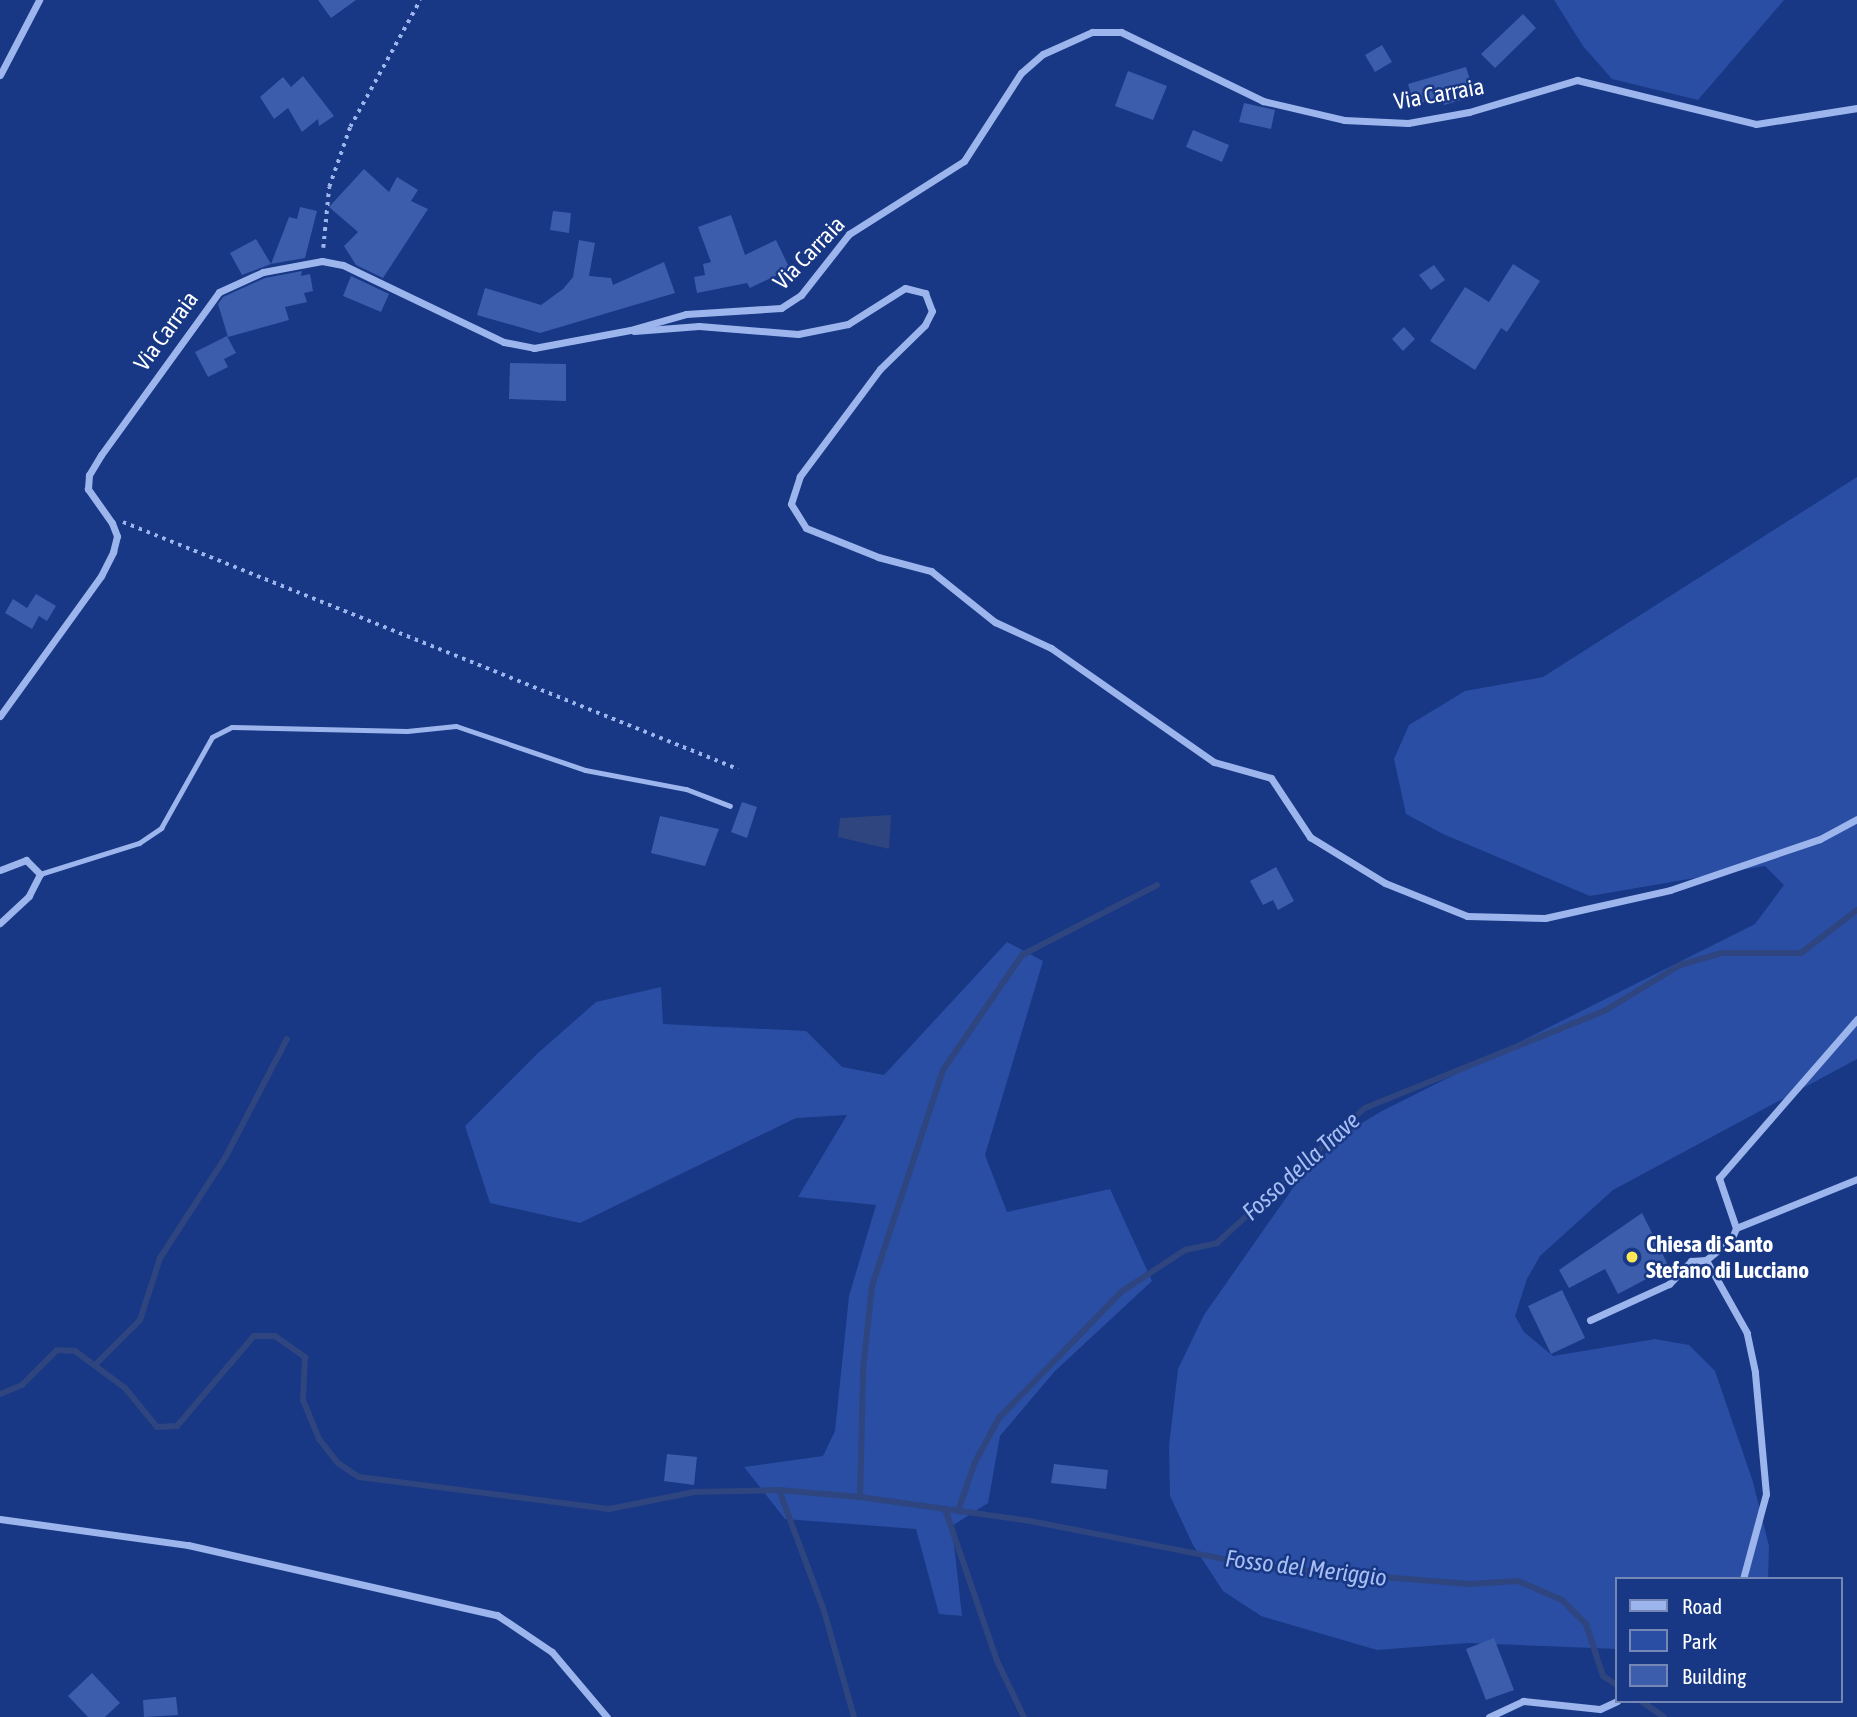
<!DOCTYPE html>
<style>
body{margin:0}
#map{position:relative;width:1857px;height:1717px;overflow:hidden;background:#183784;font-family:"Asap Condensed",sans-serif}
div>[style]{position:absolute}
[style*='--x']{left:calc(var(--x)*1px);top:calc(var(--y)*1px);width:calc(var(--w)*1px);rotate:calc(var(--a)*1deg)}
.green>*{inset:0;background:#2a4ea3}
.water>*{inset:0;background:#2e457f}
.stream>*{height:6px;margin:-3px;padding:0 3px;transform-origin:3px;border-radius:3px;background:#2e457f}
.building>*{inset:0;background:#3c5dac}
.path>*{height:3.5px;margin-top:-1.75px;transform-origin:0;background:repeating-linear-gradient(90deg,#9cb5ec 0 3.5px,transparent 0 8.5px)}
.service>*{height:5px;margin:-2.5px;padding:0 2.5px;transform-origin:2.5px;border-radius:2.5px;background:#9cb5ec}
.minor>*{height:7px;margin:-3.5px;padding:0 3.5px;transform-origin:3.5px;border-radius:3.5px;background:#9cb5ec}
.dots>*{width:19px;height:19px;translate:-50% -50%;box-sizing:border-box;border:4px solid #183784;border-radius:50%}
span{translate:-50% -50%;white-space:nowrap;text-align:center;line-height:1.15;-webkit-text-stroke:5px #183784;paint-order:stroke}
.street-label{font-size:23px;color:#fff}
.poi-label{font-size:23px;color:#fff;font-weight:700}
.left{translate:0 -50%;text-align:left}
.water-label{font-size:24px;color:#a8bff4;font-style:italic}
.legend{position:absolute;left:1615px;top:1577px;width:228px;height:126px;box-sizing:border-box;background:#183784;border:2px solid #7487b5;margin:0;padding:9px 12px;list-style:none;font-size:21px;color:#fff}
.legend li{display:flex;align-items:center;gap:14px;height:35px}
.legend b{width:35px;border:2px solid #7487b5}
</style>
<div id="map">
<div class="green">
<div style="clip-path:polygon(1554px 0,1784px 0,1698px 100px,1612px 79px,1583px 46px)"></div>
<div style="clip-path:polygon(1857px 477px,1857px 1059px,1613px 1190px,1540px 1256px,1527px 1279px,1515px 1316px,1524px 1332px,1553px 1356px,1655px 1339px,1689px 1345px,1715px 1371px,1753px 1482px,1769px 1546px,1768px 1579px,1617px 1579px,1617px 1649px,1467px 1643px,1377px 1650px,1261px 1616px,1223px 1591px,1193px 1545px,1170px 1496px,1169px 1446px,1178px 1369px,1204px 1315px,1295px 1185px,1345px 1133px,1382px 1111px,1755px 924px,1784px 885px,1765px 866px,1590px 896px,1443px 834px,1406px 814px,1394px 759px,1409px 725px,1465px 691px,1543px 677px)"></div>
<div style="clip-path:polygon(1007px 942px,1043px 961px,985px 1155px,1007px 1212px,1110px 1189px,1152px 1281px,1055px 1371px,1000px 1436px,988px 1503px,952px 1526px,962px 1616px,939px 1614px,916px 1529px,785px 1519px,744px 1467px,823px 1456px,835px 1431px,849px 1296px,876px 1205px,798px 1197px,847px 1115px,796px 1118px,580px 1223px,490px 1203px,465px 1126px,538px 1053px,596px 1002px,661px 987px,663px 1024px,806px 1031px,842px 1067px,884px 1075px)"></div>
</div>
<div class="water">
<div style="clip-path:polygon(891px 815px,889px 849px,838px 837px,840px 818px)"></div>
</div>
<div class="stream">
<div style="--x:97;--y:1363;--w:61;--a:-45"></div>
<div style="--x:140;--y:1320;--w:65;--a:-72.1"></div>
<div style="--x:160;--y:1258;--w:119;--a:-57"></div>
<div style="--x:225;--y:1158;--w:134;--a:-62.5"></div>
<div style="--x:0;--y:1394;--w:24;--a:-22"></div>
<div style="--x:22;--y:1385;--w:49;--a:-45"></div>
<div style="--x:57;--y:1350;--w:18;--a:3"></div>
<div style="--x:75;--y:1351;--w:62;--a:36.5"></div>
<div style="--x:125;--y:1388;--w:50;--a:50.6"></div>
<div style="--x:157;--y:1427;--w:20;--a:-3"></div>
<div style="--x:177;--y:1426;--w:118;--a:-49.5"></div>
<div style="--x:254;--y:1336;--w:21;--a:0"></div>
<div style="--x:275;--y:1336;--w:37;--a:35"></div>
<div style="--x:305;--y:1357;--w:43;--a:92.7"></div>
<div style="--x:303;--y:1400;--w:42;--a:67.7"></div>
<div style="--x:319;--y:1439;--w:31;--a:52"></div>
<div style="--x:338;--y:1463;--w:25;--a:34"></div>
<div style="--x:359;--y:1477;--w:252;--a:7.3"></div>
<div style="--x:609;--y:1509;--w:87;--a:-11.3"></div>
<div style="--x:694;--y:1492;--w:85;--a:-1.3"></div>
<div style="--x:779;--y:1490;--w:81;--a:4.9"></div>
<div style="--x:860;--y:1497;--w:172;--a:8"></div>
<div style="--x:1030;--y:1521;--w:245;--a:11.1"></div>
<div style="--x:1270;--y:1568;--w:200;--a:4.6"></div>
<div style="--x:1469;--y:1584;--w:49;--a:-3.5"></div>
<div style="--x:1518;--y:1581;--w:48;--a:23.4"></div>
<div style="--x:1562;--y:1600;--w:34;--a:45"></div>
<div style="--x:1586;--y:1624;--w:55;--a:71.9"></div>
<div style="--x:1603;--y:1676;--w:17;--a:33"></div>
<div style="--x:779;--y:1490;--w:129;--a:69.6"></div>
<div style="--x:824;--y:1611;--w:110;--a:74.2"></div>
<div style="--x:860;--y:1497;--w:127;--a:-88.6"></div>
<div style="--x:863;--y:1370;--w:84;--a:-83.9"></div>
<div style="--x:872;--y:1286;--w:227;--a:-71.8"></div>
<div style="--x:943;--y:1070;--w:140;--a:-55.5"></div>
<div style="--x:1022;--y:955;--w:152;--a:-27.4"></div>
<div style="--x:945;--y:1509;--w:161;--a:71.1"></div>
<div style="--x:997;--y:1661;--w:62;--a:64.3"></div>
<div style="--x:958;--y:1511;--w:52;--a:-70.9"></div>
<div style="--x:975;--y:1462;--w:50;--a:-61.4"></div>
<div style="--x:999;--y:1418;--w:175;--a:-45.9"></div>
<div style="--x:1121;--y:1292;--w:77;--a:-33.3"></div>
<div style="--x:1185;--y:1250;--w:33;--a:-12"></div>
<div style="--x:1217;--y:1243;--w:200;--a:-42.4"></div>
<div style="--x:1365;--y:1108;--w:260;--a:-22.1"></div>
<div style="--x:1606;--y:1010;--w:87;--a:-31.3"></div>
<div style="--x:1680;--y:965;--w:44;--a:-15.9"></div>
<div style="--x:1722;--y:953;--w:79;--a:0"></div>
<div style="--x:1801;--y:953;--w:71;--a:-37.5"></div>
<div style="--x:1641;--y:1701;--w:28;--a:35"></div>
</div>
<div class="building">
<div style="clip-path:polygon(318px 0,356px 0,331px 18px)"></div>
<div style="clip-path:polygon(1523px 14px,1536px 28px,1495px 68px,1481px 54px)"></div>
<div style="clip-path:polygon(1382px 45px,1392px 62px,1375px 72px,1365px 55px)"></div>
<div style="clip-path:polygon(1466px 67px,1475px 96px,1444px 105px,1442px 97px,1414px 105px,1408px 84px)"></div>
<div style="clip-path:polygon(1128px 71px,1167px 86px,1153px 120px,1115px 106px)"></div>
<div style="clip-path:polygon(303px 76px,334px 116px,319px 126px,318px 119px,302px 132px,288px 108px,274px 119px,260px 97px,283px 77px,291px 87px)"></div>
<div style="clip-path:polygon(1244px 103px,1275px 110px,1271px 129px,1239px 122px)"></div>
<div style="clip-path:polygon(1193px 130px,1229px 145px,1222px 162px,1186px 147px)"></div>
<div style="clip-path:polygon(364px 169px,389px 192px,397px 177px,418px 190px,411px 201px,428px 209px,383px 278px,356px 265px,344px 246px,358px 232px,329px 207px)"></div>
<div style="clip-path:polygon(300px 207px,317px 211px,305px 258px,271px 264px,289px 217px,297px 219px)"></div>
<div style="clip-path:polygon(553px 211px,571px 213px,569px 233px,550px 230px)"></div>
<div style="clip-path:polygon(731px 215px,745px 255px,776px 240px,790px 269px,750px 288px,747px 283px,697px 293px,694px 277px,705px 275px,703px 264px,711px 262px,698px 227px)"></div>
<div style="clip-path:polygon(256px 239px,271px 264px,242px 275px,230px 253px)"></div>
<div style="clip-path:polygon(579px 240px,595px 243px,589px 276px,611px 278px,613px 285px,664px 262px,675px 293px,540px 333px,477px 315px,485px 288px,541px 305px,563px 289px,573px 277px)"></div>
<div style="clip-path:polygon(1513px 264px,1540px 281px,1507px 332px,1501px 328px,1475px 370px,1430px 341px,1465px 287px,1489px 302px)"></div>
<div style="clip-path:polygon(1434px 265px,1445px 280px,1431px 290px,1419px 275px)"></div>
<div style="clip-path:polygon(302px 271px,301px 276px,310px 274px,313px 291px,304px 293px,307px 302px,285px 307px,289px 320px,228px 337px,218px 304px,223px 297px,265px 278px)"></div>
<div style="clip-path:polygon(351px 276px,389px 294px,381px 312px,343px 296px)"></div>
<div style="clip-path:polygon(1404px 327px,1415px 339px,1403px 351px,1392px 339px)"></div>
<div style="clip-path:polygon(227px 336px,236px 353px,224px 359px,228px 367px,208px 377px,195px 352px)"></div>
<div style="clip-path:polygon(510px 363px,566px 364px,566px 401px,509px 399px)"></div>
<div style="clip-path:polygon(36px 594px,56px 606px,47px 621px,39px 616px,32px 629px,5px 613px,13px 599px,27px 608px)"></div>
<div style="clip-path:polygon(742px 802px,757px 807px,747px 838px,731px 832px)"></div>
<div style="clip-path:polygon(660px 816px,719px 829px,705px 866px,651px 853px)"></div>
<div style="clip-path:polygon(1276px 867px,1294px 901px,1278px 910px,1273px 900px,1263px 905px,1250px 881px)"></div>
<div style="clip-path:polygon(1642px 1213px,1669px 1267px,1618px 1294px,1605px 1269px,1569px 1288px,1559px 1270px)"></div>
<div style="clip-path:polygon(1562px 1290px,1585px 1338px,1551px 1354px,1528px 1306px)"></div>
<div style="clip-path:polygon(667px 1454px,697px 1457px,694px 1485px,664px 1481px)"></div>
<div style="clip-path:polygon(1054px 1464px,1108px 1470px,1106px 1489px,1051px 1483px)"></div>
<div style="clip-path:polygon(1494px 1638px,1514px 1690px,1486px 1700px,1466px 1649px)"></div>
<div style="clip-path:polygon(92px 1673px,120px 1703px,105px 1717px,88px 1717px,68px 1696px)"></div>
<div style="clip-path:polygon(176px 1697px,178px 1715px,144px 1717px,143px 1700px)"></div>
</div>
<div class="path">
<div style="--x:323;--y:248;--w:61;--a:-84.4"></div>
<div style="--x:329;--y:187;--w:64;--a:-70.7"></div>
<div style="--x:350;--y:127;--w:145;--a:-61.1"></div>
<div style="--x:123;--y:522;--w:663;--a:21.88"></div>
</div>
<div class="service">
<div style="--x:40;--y:874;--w:104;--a:-17.4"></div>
<div style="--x:139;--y:843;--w:27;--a:-34"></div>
<div style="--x:161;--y:828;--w:104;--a:-60.7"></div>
<div style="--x:212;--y:737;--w:22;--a:-27"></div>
<div style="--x:232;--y:727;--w:175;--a:1.3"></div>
<div style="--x:407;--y:731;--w:49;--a:-5.8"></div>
<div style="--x:456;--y:726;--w:136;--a:18.8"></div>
<div style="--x:585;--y:770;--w:103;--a:10.7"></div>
<div style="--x:686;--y:789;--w:47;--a:21.1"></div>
</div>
<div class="minor">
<div style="--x:0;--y:75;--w:85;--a:-62.5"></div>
<div style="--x:634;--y:331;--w:65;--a:-4.4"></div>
<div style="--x:699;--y:326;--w:99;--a:4.6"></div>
<div style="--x:798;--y:334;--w:51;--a:-11.3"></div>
<div style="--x:848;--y:324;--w:67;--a:-32.3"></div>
<div style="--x:905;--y:288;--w:21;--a:14"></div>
<div style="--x:925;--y:293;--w:19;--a:69"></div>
<div style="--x:932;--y:311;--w:16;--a:117"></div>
<div style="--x:925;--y:325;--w:63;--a:135.6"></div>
<div style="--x:880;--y:369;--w:134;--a:126.8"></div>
<div style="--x:800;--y:476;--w:29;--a:108"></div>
<div style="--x:791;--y:504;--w:28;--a:58"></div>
<div style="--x:806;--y:528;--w:78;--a:21.9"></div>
<div style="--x:878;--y:557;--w:55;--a:14.8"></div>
<div style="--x:931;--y:571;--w:82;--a:38.6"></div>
<div style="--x:995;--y:622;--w:62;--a:24.9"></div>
<div style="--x:1051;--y:648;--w:199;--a:35"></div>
<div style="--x:1214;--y:762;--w:59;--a:15.7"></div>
<div style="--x:1271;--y:778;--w:71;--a:56.5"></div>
<div style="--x:1310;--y:837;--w:88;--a:31.5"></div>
<div style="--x:1385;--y:883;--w:88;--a:21.9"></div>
<div style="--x:1467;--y:916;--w:78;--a:1.5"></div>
<div style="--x:1545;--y:918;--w:128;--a:-12.6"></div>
<div style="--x:1670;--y:890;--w:158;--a:-18.8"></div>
<div style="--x:1820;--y:839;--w:42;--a:-28.4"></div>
<div style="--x:0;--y:716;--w:173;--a:-54.2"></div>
<div style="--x:101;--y:576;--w:27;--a:-63"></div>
<div style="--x:113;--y:552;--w:16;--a:-76"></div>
<div style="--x:117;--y:536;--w:14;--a:-111"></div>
<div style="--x:112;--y:523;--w:42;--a:-125.2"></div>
<div style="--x:88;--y:489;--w:14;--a:-86"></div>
<div style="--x:89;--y:475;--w:23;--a:-59"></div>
<div style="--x:101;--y:455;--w:201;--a:-54.1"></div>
<div style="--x:219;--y:292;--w:48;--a:-24.4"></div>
<div style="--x:263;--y:272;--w:60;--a:-10.6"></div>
<div style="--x:322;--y:261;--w:21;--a:11"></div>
<div style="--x:343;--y:265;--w:178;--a:25.6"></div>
<div style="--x:504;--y:342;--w:31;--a:11"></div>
<div style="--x:534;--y:348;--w:98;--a:-10.6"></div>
<div style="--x:630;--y:330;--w:58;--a:-15.9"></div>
<div style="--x:686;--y:314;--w:95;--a:-3.6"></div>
<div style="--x:781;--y:308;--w:24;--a:-33"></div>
<div style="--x:801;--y:295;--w:78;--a:-51.8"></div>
<div style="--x:849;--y:234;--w:136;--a:-32.4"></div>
<div style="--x:964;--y:161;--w:105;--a:-57.1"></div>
<div style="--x:1021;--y:73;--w:29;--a:-41"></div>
<div style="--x:1043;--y:54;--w:54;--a:-24.2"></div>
<div style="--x:1092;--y:32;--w:29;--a:0"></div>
<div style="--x:1121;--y:32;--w:158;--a:25.9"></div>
<div style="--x:1263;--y:101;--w:83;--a:13.2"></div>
<div style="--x:1344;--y:120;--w:64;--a:2.7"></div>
<div style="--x:1408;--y:123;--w:62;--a:-10.2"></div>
<div style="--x:1469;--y:112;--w:113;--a:-16.5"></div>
<div style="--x:1577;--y:80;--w:184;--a:13.8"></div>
<div style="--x:1756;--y:124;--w:102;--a:-9"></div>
<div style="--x:0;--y:870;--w:28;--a:-21"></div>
<div style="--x:26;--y:860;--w:20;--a:45"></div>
<div style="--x:40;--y:874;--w:25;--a:117"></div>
<div style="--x:29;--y:896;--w:40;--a:137"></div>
<div style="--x:1736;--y:1228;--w:131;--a:-22"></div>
<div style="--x:1590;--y:1320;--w:87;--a:-24.5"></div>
<div style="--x:1669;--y:1284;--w:32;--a:-46"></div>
<div style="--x:1691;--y:1261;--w:15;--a:-4"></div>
<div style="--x:0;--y:1519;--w:190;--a:7.9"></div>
<div style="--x:188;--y:1545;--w:317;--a:12.8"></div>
<div style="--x:497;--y:1615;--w:66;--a:33.9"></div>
<div style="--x:552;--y:1652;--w:85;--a:49.8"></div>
<div style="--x:1743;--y:1579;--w:88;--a:-74.9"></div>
<div style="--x:1766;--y:1494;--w:122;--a:-95.2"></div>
<div style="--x:1755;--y:1372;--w:40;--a:-102"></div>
<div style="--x:1747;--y:1333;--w:84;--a:-119.3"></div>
<div style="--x:1706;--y:1260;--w:32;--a:-39"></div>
<div style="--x:1731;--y:1240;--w:13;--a:-67"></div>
<div style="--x:1736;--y:1228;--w:53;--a:-108.8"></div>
<div style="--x:1719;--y:1178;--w:211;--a:-49"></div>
<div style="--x:1489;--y:1717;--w:38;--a:-25"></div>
<div style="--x:1523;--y:1701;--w:77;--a:5.9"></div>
<div style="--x:1600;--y:1709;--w:19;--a:-25"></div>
</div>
<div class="dots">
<div style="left:1632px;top:1257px;background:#ffe758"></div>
</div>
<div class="street-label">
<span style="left:1439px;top:94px;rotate:-10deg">Via Carraia</span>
<span style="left:809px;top:253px;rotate:-46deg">Via Carraia</span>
<span style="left:166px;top:331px;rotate:-54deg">Via Carraia</span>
</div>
<div class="poi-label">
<span class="left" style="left:1646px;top:1257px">Chiesa di Santo<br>Stefano di Lucciano</span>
</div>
<div class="water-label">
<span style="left:1301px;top:1166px;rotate:-42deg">Fosso della Trave</span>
<span style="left:1306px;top:1568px;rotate:7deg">Fosso del Meriggio</span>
</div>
<ul class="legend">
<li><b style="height:9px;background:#9cb5ec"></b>Road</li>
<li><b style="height:19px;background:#2a4ea3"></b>Park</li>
<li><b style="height:19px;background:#3c5dac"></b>Building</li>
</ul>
</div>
